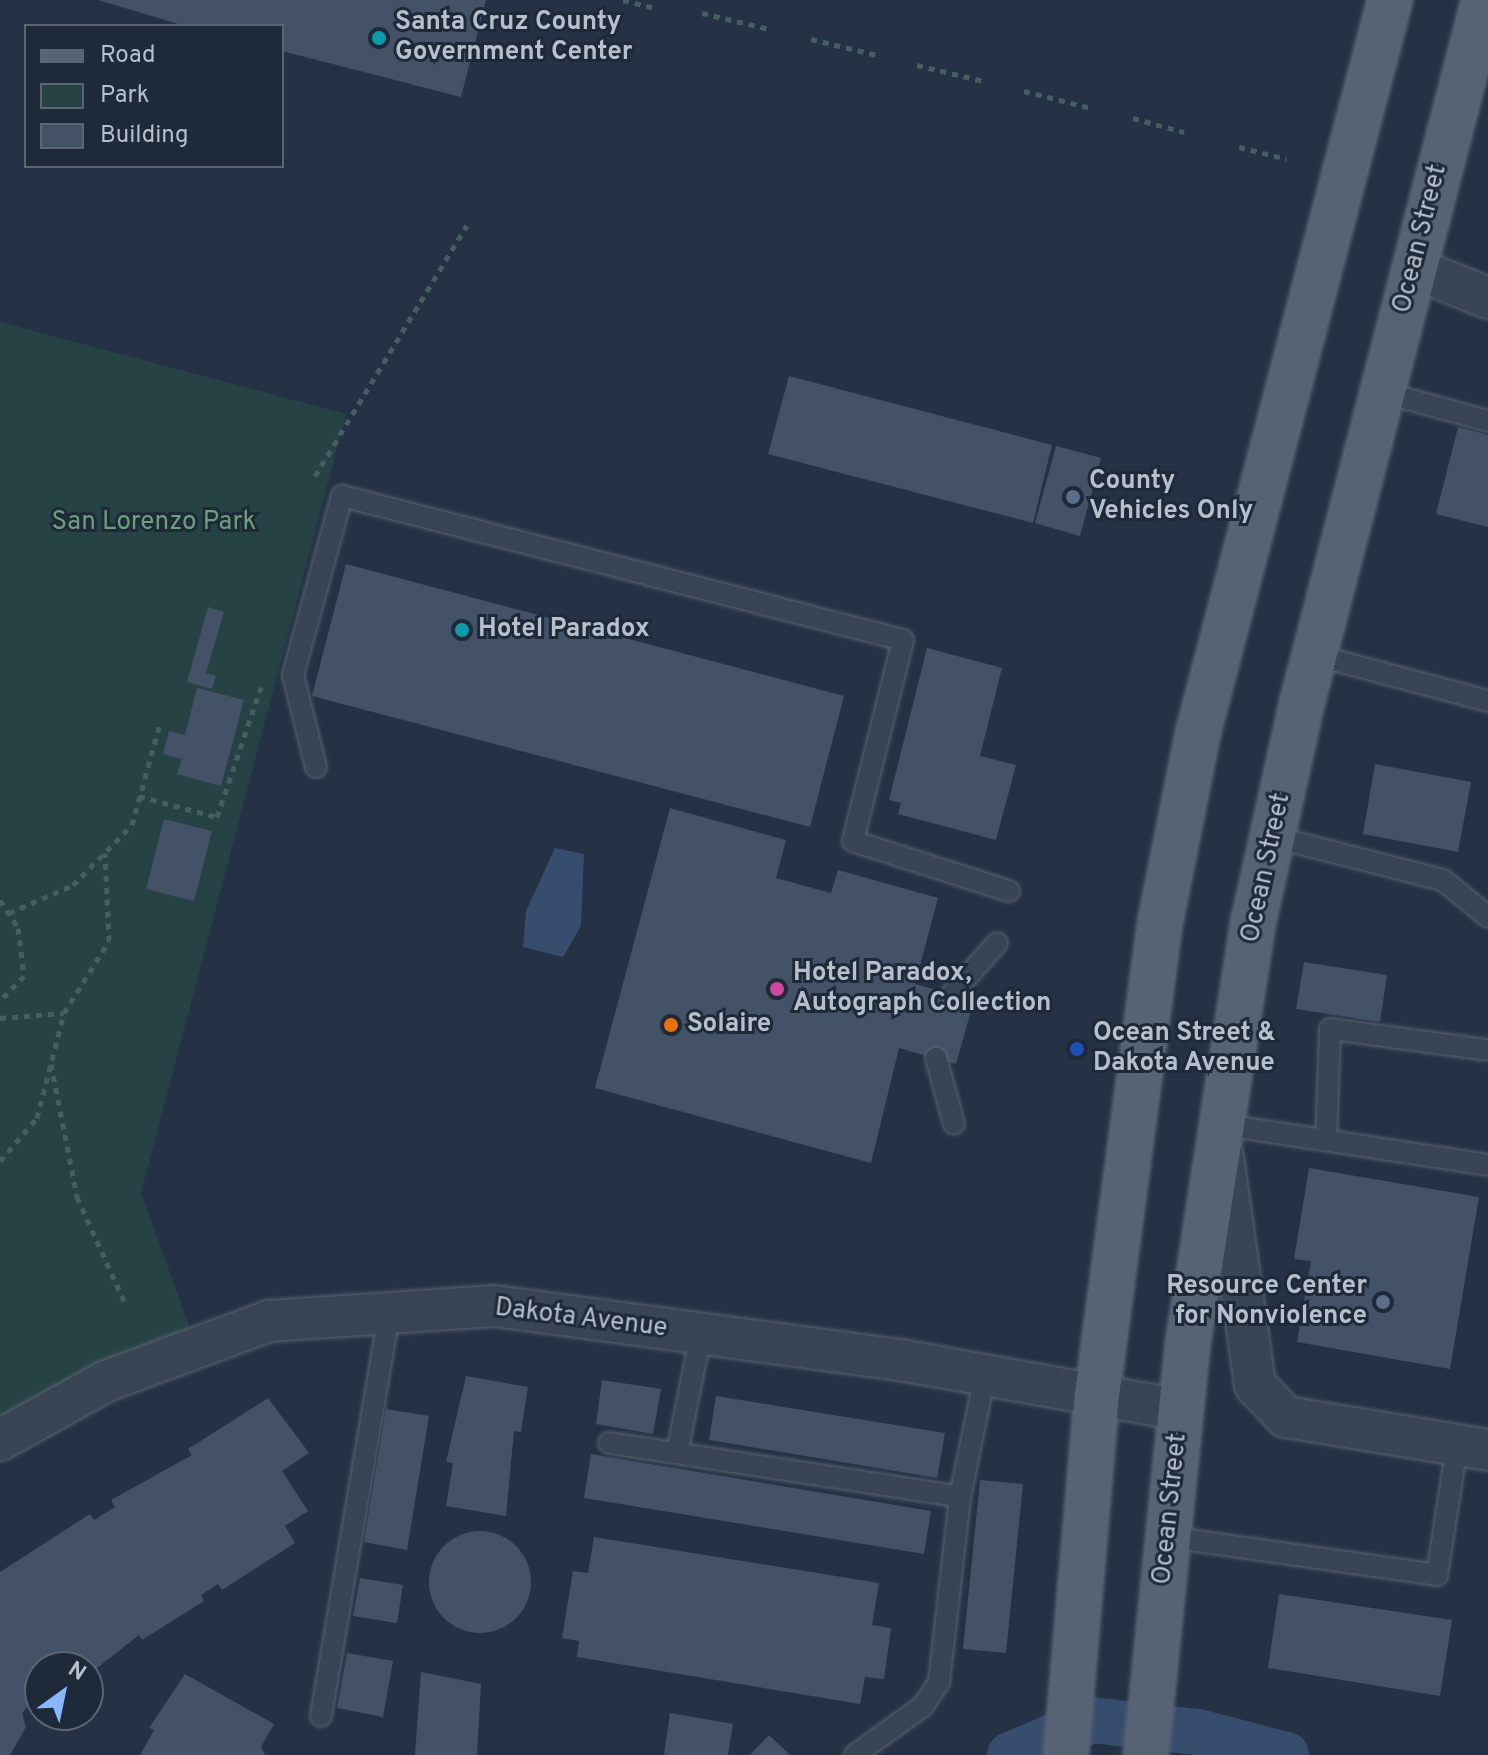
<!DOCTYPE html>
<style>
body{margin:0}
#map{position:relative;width:1488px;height:1755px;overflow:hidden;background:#253245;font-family:Overpass,sans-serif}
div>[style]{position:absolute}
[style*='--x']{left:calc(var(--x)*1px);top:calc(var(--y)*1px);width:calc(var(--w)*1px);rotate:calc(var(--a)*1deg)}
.green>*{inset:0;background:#274245}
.water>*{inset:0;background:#374d6d}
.canal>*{height:46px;margin:-23px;padding:0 23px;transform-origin:23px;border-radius:23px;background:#374d6d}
.building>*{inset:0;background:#435267}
.round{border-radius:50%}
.path>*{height:5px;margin-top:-2.5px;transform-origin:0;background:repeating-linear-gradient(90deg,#455e61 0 6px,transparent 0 12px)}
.roads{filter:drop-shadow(0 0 2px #586271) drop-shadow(0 0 2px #586271)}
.lane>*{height:20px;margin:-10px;padding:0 10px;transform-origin:10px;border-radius:10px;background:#394454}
.street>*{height:40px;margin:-20px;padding:0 20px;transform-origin:20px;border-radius:20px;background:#394454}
.primary>*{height:44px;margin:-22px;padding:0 22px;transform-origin:22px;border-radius:22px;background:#576374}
.dots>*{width:22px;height:22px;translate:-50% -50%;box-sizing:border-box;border:4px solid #1e2939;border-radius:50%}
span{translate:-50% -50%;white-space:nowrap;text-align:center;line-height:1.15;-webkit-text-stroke:6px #1e2939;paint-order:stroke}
.poi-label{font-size:26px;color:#b7bfcd;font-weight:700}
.left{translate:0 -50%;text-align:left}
.right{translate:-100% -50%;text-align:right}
.street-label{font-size:26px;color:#b7bfcd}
.park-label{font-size:26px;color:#6ca079}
.legend{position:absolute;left:24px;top:24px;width:260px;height:144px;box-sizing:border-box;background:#1e2939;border:2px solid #5b6574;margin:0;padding:10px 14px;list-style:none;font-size:24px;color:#b7bfcd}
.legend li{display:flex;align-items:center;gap:16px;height:40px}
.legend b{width:40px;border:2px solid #5b6574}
.north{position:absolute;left:24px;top:1651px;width:80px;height:80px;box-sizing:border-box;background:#1e2939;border:2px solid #5b6574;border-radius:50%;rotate:33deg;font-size:22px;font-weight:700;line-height:32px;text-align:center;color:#b7bfcd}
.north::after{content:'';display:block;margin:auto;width:28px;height:36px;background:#8ab6ff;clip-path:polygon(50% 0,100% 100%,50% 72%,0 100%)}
</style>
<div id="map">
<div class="green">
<div style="clip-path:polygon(0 322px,346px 414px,141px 1193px,195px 1342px,0 1447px)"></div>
</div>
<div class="water">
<div style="clip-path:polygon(555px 848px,584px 854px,581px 926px,563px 957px,523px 947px,526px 911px)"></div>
</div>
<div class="canal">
<div style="--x:1010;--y:1755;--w:89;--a:-23.1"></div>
<div style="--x:1092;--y:1720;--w:107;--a:6.5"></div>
<div style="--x:1198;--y:1732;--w:91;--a:14.6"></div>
</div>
<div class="building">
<div style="clip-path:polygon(98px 0,486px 0,461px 97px,282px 51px,282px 26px,185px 26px)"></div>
<div style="clip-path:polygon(789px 376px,1052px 445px,1033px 523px,768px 454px)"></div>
<div style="clip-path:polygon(1458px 427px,1488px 435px,1488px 527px,1436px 514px)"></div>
<div style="clip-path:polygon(1056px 446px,1101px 458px,1080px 536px,1035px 523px)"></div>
<div style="clip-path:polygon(346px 564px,844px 696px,810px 827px,312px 696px)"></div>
<div style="clip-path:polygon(208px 607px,224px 612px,206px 673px,216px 676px,212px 689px,187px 682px)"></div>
<div style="clip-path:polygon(927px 648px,1002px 668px,980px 756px,1016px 765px,996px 840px,898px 814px,901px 803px,889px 800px)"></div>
<div style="clip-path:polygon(197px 688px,244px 700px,221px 786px,177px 774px,182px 759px,163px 754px,169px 731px,185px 735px)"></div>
<div style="clip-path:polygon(1375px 764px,1471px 782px,1458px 852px,1363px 834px)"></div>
<div style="clip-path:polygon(670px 808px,786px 840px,776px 878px,831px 893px,838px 870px,938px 898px,915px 984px,974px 1000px,956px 1064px,899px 1048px,871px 1163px,595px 1088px)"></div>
<div style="clip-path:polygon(164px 819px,212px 831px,194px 901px,146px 889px)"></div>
<div style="clip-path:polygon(1304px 962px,1387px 975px,1380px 1022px,1296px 1009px)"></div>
<div style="clip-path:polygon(1309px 1168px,1479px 1197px,1450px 1369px,1297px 1342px,1311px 1261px,1294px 1259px)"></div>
<div style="clip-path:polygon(466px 1376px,528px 1387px,521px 1432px,514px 1431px,506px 1516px,446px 1506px,453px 1463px,446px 1462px)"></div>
<div style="clip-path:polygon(602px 1380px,661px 1389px,653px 1434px,596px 1424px)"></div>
<div style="clip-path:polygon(716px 1396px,945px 1433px,937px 1478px,709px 1440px)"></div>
<div style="clip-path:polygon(268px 1398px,309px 1453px,282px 1471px,308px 1511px,285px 1526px,295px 1543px,222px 1590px,218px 1584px,201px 1595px,204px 1601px,142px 1640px,139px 1635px,88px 1675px,88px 1667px,40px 1667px,40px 1693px,22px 1713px,26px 1727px,10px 1755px,0 1755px,0 1572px,90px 1514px,94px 1520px,115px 1507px,111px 1500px,192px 1455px,188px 1449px)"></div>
<div style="clip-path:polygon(386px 1409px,429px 1416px,407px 1550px,364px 1542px)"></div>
<div style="clip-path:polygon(591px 1454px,931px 1511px,924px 1554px,584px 1498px)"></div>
<div style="clip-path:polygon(980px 1480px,1023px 1484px,1006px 1653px,963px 1649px)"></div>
<div class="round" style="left:429px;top:1531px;width:102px;height:102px"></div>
<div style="clip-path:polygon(594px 1537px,879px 1583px,872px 1625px,891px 1628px,884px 1679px,865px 1677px,860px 1704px,577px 1657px,579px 1641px,562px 1638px,573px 1571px,588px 1573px)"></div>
<div style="clip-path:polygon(360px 1578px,403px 1585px,397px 1623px,353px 1616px)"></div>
<div style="clip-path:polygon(1279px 1594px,1452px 1620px,1440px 1696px,1268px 1668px)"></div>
<div style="clip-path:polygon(347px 1653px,393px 1661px,383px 1717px,337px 1708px)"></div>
<div style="clip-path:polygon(421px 1672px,481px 1684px,477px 1755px,415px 1755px)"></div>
<div style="clip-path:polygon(185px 1674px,274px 1724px,261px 1747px,265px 1755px,140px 1755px,154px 1730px,149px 1728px)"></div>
<div style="clip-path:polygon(670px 1713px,733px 1724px,728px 1755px,664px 1755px)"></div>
<div style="clip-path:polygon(769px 1735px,790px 1755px,750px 1755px)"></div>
</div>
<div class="path">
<div style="--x:623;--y:0;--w:34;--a:14"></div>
<div style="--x:702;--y:13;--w:69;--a:13.4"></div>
<div style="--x:811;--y:39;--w:68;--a:13.6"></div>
<div style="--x:917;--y:65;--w:68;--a:13.6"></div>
<div style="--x:1024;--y:91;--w:69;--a:14.2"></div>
<div style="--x:1133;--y:118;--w:53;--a:15.4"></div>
<div style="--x:1239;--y:147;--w:49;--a:14"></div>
<div style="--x:315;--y:476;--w:293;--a:-58.8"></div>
<div style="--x:139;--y:796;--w:81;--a:15.1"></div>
<div style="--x:217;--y:817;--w:137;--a:-71.3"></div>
<div style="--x:0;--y:900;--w:33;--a:57"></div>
<div style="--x:18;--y:928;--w:48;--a:82.9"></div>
<div style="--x:24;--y:976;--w:35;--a:134"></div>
<div style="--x:9;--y:913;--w:70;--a:-23.6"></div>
<div style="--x:73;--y:885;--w:84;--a:-45.5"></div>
<div style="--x:132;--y:825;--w:106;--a:-74.6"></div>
<div style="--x:0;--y:1018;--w:64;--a:-4.5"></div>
<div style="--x:64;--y:1013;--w:85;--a:-58"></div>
<div style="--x:109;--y:941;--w:88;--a:-92.6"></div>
<div style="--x:51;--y:1064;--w:136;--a:78.9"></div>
<div style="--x:77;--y:1197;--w:114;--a:65.7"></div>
<div style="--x:0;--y:1161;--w:57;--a:-49.3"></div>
<div style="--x:37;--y:1118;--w:108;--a:-75.6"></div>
</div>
<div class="roads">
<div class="lane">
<div style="--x:1382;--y:392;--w:110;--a:15.3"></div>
<div style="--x:1315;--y:655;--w:179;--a:14.9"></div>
<div style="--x:316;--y:767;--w:95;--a:-104"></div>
<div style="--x:293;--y:675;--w:186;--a:-74.7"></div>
<div style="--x:342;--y:496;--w:579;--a:14.4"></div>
<div style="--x:903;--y:640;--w:207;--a:104"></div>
<div style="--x:853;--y:841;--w:164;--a:17.8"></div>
<div style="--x:1274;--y:837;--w:174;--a:14.3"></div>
<div style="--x:1443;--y:880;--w:58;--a:39.4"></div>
<div style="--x:952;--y:994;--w:68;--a:-48.6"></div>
<div style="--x:936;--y:1058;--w:68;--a:74.7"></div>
<div style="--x:1224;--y:1125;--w:267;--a:8.6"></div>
<div style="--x:1326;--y:1140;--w:111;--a:-87.9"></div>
<div style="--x:1330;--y:1029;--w:159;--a:7.6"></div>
<div style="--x:609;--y:1443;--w:355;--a:8.7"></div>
<div style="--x:677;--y:1453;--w:121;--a:-78.6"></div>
<div style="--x:1168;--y:1537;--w:272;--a:8"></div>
<div style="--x:1437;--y:1575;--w:131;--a:-81.2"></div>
<div style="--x:321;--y:1716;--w:410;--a:-80.4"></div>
<div style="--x:855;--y:1755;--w:84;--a:-35.8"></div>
<div style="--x:923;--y:1706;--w:29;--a:-56"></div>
<div style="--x:939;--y:1682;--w:186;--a:-83.5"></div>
<div style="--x:960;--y:1497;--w:125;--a:-78.4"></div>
</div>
<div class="street">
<div style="--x:1414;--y:268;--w:80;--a:22.1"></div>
<div style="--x:1223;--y:1157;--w:230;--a:82"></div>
<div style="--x:1255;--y:1385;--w:45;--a:45.9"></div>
<div style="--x:1286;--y:1417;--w:205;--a:9.3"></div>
<div style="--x:0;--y:1440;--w:121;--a:-29.1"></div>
<div style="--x:106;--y:1381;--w:174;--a:-20.2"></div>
<div style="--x:269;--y:1321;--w:226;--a:-3.8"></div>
<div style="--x:495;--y:1306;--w:415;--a:7.6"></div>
<div style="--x:906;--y:1361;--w:280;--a:10.1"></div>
</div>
<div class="primary">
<div style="--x:1066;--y:1755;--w:361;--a:-85.1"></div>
<div style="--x:1097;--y:1395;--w:476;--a:-82.4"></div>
<div style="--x:1160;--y:923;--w:194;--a:-78.7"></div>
<div style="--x:1198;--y:733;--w:758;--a:-75.32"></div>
<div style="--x:1146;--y:1755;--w:414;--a:-84.2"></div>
<div style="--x:1188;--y:1343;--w:429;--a:-81.2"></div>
<div style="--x:1254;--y:919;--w:221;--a:-77.5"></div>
<div style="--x:1302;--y:703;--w:726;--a:-75.49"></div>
</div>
</div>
<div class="dots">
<div style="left:379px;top:38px;background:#0f9aa8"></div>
<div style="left:1073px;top:497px;background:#5c6f8a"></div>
<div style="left:462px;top:630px;background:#0f9aa8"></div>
<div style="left:777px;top:989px;background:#d1479c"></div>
<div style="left:671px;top:1025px;background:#e8710a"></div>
<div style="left:1077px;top:1049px;background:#1a4fb4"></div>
<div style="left:1383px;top:1302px;background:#5c6f8a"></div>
</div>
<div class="poi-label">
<span class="left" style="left:395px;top:38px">Santa Cruz County<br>Government Center</span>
<span class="left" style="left:1089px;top:497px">County<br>Vehicles Only</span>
<span class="left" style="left:478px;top:630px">Hotel Paradox</span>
<span class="left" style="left:793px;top:989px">Hotel Paradox,<br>Autograph Collection</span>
<span class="left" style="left:687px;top:1025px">Solaire</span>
<span class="left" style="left:1093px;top:1049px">Ocean Street &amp;<br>Dakota Avenue</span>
<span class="right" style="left:1367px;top:1302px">Resource Center<br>for Nonviolence</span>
</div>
<div class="street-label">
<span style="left:1421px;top:239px;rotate:-76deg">Ocean Street</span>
<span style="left:1267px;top:868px;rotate:-78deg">Ocean Street</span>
<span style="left:581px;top:1319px;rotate:7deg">Dakota Avenue</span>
<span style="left:1171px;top:1509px;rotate:-84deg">Ocean Street</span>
</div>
<div class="park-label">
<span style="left:154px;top:523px">San Lorenzo Park</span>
</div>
<ul class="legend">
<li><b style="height:10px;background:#576374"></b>Road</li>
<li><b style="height:22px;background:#274245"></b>Park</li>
<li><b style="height:22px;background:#435267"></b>Building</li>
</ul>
<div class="north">N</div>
</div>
